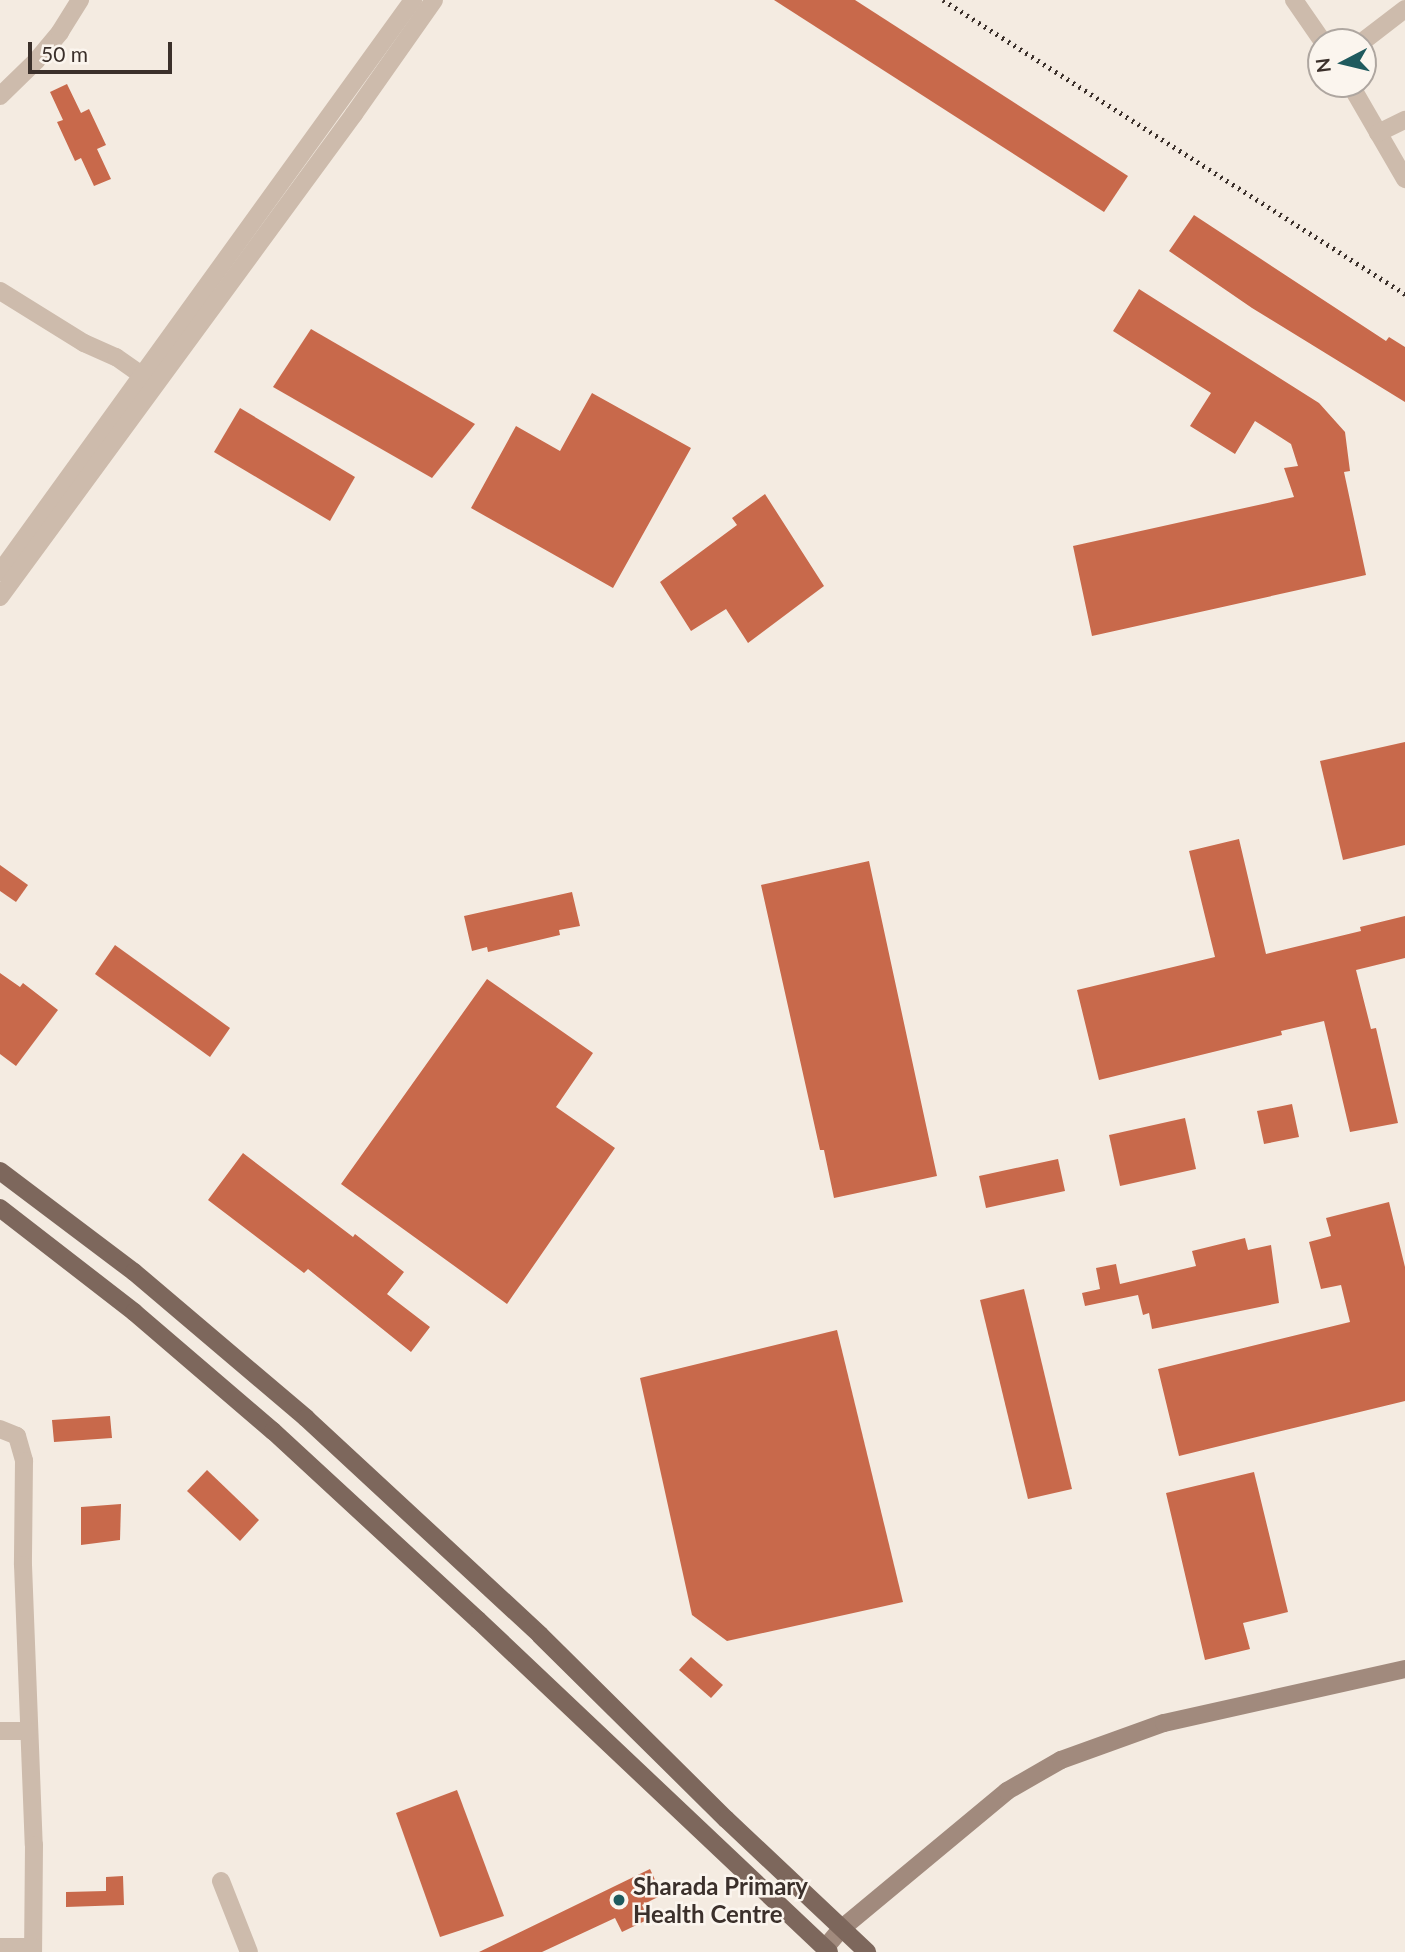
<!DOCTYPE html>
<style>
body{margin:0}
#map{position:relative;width:1405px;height:1952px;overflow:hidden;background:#f4ebe1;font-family:Lato,sans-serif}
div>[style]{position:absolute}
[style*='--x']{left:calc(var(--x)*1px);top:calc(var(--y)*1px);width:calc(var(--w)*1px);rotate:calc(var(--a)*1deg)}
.building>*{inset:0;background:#c8694b}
.street>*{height:18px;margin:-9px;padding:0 9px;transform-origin:9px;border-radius:9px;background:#cdbbac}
.secondary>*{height:18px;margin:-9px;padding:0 9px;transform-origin:9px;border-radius:9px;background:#a18a7d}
.primary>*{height:18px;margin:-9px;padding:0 9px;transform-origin:9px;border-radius:9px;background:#7d675c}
.rail>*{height:5px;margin-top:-2.5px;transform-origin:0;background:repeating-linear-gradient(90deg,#3b302b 0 2px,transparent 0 7px)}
.dots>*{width:19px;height:19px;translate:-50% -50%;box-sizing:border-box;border:4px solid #fbf5ee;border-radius:50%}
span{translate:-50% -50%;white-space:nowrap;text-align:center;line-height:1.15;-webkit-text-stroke:5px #fbf5ee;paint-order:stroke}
.poi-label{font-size:24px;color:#3b302b;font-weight:700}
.left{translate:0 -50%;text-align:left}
.north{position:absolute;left:1307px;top:28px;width:70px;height:70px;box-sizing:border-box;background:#fbf5ee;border:2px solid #aea6a0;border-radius:50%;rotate:263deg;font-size:19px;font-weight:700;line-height:28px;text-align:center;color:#3b302b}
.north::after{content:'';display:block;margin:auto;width:24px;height:32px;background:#1f5a5e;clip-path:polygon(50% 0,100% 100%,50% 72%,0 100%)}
.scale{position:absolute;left:28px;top:42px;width:144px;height:32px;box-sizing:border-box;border:4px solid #3b302b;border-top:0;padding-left:9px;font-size:21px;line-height:24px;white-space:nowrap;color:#3b302b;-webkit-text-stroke:5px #fbf5ee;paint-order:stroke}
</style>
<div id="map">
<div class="building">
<div style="clip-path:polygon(774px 0,855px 0,1128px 176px,1104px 212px)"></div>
<div style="clip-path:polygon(67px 84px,81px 113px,89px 109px,106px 145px,97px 149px,111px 179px,94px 186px,81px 158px,75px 161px,57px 122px,63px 120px,50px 92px)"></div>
<div style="clip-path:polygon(1194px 215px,1386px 341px,1389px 337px,1405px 347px,1405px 402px,1252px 308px,1169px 251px)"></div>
<div style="clip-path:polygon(1139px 289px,1319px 403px,1345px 432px,1350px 471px,1344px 472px,1366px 575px,1092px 636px,1073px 546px,1294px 497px,1284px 468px,1298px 466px,1291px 444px,1255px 421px,1235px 454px,1190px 426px,1211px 393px,1113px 331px)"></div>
<div style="clip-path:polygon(311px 329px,475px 424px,432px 478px,273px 387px)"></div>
<div style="clip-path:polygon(592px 393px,691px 448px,613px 588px,471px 508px,516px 426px,560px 451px)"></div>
<div style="clip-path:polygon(240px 408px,355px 477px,330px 521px,214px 452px)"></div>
<div style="clip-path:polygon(765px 494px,824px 586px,748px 643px,726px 609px,691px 631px,660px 582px,737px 525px,732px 518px)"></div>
<div style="clip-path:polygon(1405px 742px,1405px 845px,1343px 860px,1320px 761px)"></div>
<div style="clip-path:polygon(1239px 839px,1266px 954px,1361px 931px,1360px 927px,1405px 916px,1405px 958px,1356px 970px,1371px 1029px,1376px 1028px,1398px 1123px,1350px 1132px,1324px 1021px,1281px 1031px,1282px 1035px,1099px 1080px,1077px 990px,1215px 957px,1189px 851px)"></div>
<div style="clip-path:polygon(869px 861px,937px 1176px,834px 1198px,824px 1150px,820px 1150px,761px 885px)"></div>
<div style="clip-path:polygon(0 865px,28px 885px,16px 902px,0 891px)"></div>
<div style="clip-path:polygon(572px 892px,580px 926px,559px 930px,560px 935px,488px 952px,487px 947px,472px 951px,464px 916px)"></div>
<div style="clip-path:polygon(115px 945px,230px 1028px,210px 1057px,95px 974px)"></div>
<div style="clip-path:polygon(0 973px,20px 987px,23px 983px,58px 1010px,16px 1066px,0 1054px)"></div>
<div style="clip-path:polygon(487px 979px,593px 1053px,556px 1107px,615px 1148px,507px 1304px,341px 1184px)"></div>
<div style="clip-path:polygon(1292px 1104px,1299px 1137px,1264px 1144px,1257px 1111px)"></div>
<div style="clip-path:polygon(1185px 1118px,1196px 1169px,1120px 1186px,1109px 1135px)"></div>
<div style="clip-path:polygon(243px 1153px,353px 1237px,355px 1234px,404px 1272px,387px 1294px,430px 1327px,411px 1352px,308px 1269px,304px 1273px,208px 1200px)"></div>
<div style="clip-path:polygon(1058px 1159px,1065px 1191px,986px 1208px,979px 1176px)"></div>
<div style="clip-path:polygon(1389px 1202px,1405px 1267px,1405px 1401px,1179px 1456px,1158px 1369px,1350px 1322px,1341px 1285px,1321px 1289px,1309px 1242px,1331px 1236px,1326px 1218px)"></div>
<div style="clip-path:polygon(1245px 1238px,1248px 1250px,1271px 1245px,1279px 1303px,1152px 1329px,1149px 1313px,1143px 1315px,1138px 1295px,1085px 1306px,1082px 1293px,1100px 1289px,1096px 1268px,1116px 1264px,1120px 1284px,1196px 1266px,1192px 1251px)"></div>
<div style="clip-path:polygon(1024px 1289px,1072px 1489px,1028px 1499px,980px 1300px)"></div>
<div style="clip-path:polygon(837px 1330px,903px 1602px,727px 1641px,692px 1615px,640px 1378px)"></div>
<div style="clip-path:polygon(110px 1416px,112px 1438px,54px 1442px,52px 1420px)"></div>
<div style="clip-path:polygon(207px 1470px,259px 1520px,240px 1541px,187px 1491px)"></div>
<div style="clip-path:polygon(1254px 1472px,1288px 1612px,1243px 1623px,1250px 1649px,1205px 1660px,1166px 1493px)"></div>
<div style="clip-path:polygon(121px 1504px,120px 1540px,81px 1545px,81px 1507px)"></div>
<div style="clip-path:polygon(691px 1657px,723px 1685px,711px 1698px,679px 1670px)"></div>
<div style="clip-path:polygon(457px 1790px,504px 1916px,440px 1937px,396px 1813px)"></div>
<div style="clip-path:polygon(650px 1869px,662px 1895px,642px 1905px,649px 1919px,622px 1932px,615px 1918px,542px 1952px,479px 1952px)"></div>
<div style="clip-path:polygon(123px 1876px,124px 1905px,66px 1907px,66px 1892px,106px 1891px,106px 1877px)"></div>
</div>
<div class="street">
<div style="--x:1294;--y:0;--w:51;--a:55.4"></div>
<div style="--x:1362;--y:42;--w:54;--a:-37.5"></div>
<div style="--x:1350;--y:84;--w:110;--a:59.9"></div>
<div style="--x:0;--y:96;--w:50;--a:-44.2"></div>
<div style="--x:36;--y:61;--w:38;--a:-50"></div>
<div style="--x:60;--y:32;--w:38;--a:-58"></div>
<div style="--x:1378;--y:133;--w:30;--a:-26"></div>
<div style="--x:0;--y:291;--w:99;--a:31.8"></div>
<div style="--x:84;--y:343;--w:35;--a:24"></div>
<div style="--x:116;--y:357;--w:42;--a:35.2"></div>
<div style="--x:0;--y:572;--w:706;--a:-54.17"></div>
<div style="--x:0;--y:597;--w:599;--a:-53.76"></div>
<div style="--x:354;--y:114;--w:139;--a:-54.9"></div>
<div style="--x:0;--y:1429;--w:18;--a:22"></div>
<div style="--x:17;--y:1436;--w:26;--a:74"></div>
<div style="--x:24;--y:1461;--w:104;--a:90.6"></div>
<div style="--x:23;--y:1565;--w:280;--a:87.8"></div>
<div style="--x:34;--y:1845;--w:107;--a:90.5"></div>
<div style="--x:0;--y:1731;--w:28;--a:0"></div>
<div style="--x:221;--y:1881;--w:76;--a:68.5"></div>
<div style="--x:0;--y:1947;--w:33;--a:0"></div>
</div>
<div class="secondary">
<div style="--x:825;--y:1948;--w:25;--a:-50"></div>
<div style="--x:841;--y:1929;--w:216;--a:-39.7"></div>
<div style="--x:1007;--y:1791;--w:62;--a:-29.9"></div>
<div style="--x:1061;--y:1760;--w:109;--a:-19.8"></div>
<div style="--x:1164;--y:1723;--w:247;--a:-12.6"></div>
</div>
<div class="primary">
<div style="--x:0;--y:1171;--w:168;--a:37"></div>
<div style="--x:134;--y:1272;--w:226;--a:40.3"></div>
<div style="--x:306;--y:1418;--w:319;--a:42.8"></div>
<div style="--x:540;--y:1635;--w:262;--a:44.7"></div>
<div style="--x:726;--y:1819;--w:194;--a:43.3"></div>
<div style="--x:0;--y:1208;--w:170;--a:37.8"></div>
<div style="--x:134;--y:1312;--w:183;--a:40.6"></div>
<div style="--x:273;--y:1431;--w:279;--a:42.7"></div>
<div style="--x:478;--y:1620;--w:483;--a:43.4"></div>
</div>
<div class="rail">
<div style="--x:943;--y:0;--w:548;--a:32.47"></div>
</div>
<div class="dots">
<div style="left:619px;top:1900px;background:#1f5a5e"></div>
</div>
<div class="poi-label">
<span class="left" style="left:633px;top:1900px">Sharada Primary<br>Health Centre</span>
</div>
<div class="north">N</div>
<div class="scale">50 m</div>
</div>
